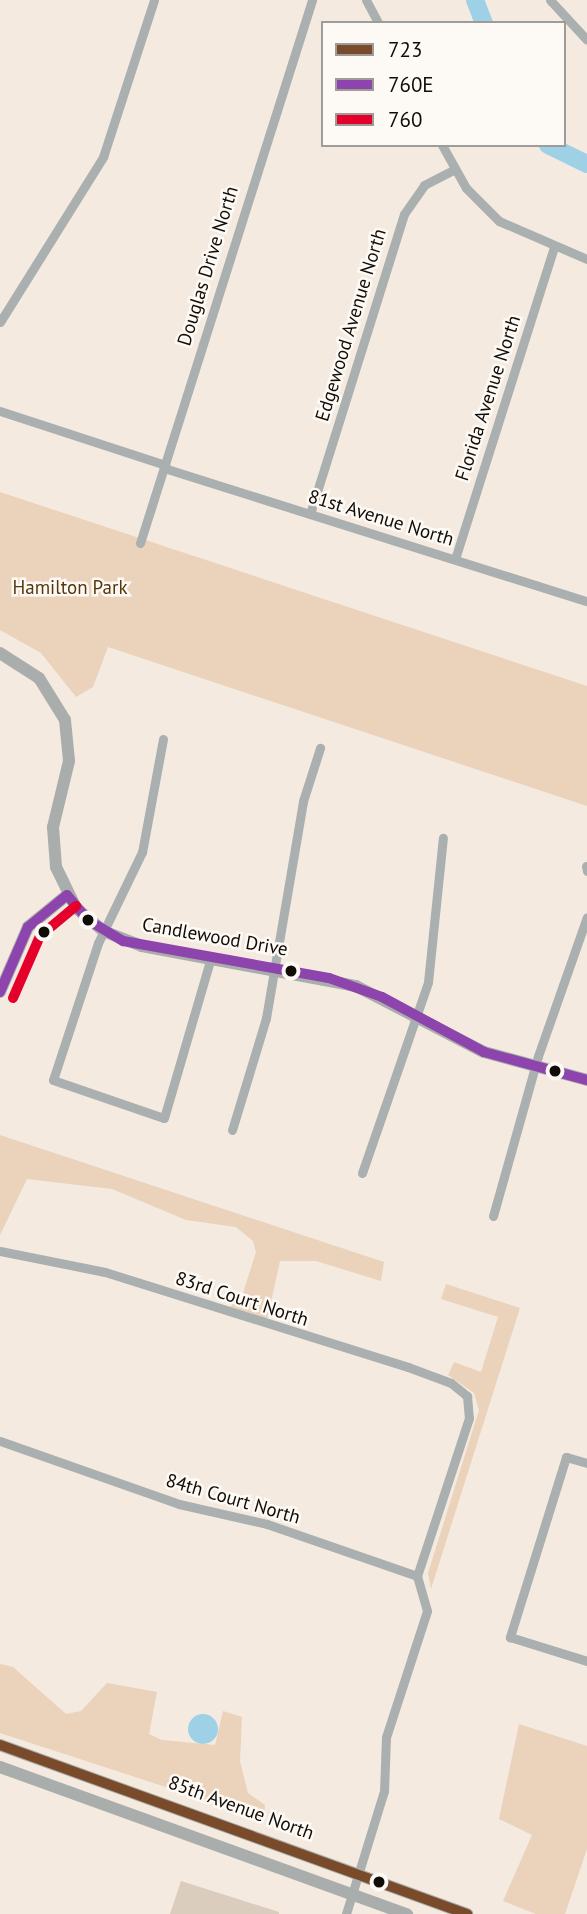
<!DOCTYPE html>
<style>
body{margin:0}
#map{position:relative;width:587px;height:1914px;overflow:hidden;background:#f4eae0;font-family:"PT Sans",sans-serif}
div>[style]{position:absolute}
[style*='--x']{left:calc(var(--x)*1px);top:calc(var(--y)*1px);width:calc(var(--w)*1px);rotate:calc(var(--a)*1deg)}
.green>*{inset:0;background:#ead2bb}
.water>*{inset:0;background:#9fd1e6}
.round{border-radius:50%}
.river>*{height:18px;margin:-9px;padding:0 9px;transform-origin:9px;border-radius:9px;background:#9fd1e6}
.building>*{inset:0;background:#dbcdbe}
.street>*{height:9px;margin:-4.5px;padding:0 4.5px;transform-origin:4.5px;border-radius:4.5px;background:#aaafb0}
.secondary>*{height:12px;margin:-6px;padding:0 6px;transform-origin:6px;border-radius:6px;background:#a9aead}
.bus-1>*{height:10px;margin:-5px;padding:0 5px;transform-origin:5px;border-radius:5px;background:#7a4b2a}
.bus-2>*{height:10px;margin:-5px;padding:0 5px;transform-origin:5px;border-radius:5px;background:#8e44ad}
.bus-3>*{height:10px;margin:-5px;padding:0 5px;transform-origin:5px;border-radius:5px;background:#e4002b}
.dots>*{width:19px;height:19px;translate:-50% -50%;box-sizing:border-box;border:4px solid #fdfaf6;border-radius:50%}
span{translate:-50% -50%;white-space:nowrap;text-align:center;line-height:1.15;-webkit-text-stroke:5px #fdfaf6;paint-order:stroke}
.street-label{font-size:19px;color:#120c06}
.park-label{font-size:19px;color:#57360b}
.legend{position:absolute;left:321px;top:21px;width:245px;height:126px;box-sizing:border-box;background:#fdfaf6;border:2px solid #9f9b96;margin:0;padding:9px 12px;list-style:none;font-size:21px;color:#120c06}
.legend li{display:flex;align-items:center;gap:14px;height:35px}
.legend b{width:35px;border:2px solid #9f9b96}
</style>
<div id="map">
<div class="green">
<div style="clip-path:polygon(0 492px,587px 686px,587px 806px,108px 647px,93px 687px,76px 697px,41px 653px,0 630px)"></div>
<div style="clip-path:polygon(0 1135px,384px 1262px,381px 1281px,316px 1261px,280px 1261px,267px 1320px,230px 1307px,243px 1293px,256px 1252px,253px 1241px,236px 1227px,186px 1220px,112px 1189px,27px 1179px,0 1235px)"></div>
<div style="clip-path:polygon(446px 1284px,520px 1308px,431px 1589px,428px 1573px,479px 1410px,474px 1393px,448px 1375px,454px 1362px,481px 1372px,498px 1317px,441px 1299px)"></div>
<div style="clip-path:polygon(0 1664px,13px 1667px,66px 1714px,81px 1711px,107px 1683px,157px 1692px,149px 1734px,162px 1740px,215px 1745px,223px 1711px,242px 1717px,240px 1761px,248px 1793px,265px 1805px,264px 1819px,0 1733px)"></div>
<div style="clip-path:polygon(519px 1724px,587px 1746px,587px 1849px,565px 1914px,536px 1914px,503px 1901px,532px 1835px,499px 1819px)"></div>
</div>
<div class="water">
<div class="round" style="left:188px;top:1714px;width:30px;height:30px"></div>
</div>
<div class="river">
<div style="--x:475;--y:0;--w:25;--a:69"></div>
<div style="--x:548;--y:145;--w:43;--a:26"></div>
</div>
<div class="building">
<div style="clip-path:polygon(181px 1881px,279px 1912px,279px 1914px,170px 1914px)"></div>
</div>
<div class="street">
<div style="--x:366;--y:0;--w:26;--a:62"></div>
<div style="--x:550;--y:0;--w:54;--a:47.2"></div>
<div style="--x:442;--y:145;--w:49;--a:60.8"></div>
<div style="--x:466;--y:188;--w:47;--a:45"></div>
<div style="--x:499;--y:221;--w:96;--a:23.4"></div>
<div style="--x:0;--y:322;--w:195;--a:-58"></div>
<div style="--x:103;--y:157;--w:165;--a:-72"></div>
<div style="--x:0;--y:411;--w:174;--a:18.1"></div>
<div style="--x:164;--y:468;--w:443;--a:17.5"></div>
<div style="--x:310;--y:514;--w:314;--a:-72.6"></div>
<div style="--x:404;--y:214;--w:35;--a:-55"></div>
<div style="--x:424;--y:185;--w:35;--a:-27"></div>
<div style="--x:140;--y:543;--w:570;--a:-72.42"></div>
<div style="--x:455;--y:559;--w:327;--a:-72.4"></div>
<div style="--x:163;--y:739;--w:115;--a:100.5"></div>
<div style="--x:142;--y:852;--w:101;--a:115.8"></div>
<div style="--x:98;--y:943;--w:144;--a:108.2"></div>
<div style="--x:53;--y:1080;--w:117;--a:18.9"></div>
<div style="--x:164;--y:1118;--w:168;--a:-73.7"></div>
<div style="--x:586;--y:866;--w:5;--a:79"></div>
<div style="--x:232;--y:1130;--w:117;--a:-73.1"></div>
<div style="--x:266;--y:1018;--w:220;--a:-80.3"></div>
<div style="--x:303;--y:801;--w:56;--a:-72.2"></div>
<div style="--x:362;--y:1173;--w:202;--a:-70.9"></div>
<div style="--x:428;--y:982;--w:145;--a:-84.1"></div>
<div style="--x:493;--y:1216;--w:166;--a:-74.3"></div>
<div style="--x:538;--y:1056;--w:147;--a:-70.6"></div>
<div style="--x:0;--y:1251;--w:107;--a:11.3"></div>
<div style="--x:105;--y:1272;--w:318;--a:17.4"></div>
<div style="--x:408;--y:1367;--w:46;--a:20.4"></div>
<div style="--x:451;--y:1383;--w:21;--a:39"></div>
<div style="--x:467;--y:1396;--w:22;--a:85"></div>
<div style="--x:469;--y:1418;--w:166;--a:108.2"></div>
<div style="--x:417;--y:1576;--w:36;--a:74"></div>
<div style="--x:427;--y:1611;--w:133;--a:108"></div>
<div style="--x:386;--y:1737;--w:54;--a:92.1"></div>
<div style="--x:384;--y:1791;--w:129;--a:107.2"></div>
<div style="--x:0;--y:1441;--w:190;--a:19.4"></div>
<div style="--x:179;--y:1504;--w:90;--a:12.8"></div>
<div style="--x:267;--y:1524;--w:159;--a:19.1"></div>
<div style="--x:587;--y:1463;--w:22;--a:-164"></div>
<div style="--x:566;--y:1457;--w:189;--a:107.3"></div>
<div style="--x:510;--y:1637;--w:81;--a:17.3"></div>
</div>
<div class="secondary">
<div style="--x:0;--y:653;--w:46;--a:32.7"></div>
<div style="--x:39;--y:678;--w:49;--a:58.2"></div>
<div style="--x:65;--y:720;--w:41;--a:84.4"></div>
<div style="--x:69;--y:761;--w:68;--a:103.6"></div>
<div style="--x:53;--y:827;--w:40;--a:85.7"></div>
<div style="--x:56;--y:867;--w:46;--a:64"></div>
<div style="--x:76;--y:908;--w:35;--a:40"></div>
<div style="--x:103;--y:931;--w:42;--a:21"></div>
<div style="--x:142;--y:946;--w:218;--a:10.6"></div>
<div style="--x:356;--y:986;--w:144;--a:27.3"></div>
<div style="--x:484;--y:1052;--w:107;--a:15.2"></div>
<div style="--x:0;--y:992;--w:71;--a:-66.7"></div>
<div style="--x:28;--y:927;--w:50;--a:-39.4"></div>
<div style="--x:0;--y:1745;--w:497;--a:19.9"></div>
<div style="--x:0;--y:1767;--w:433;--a:19.9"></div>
</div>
<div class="bus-1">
<div style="--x:0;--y:1745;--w:497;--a:19.9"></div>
</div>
<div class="bus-2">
<div style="--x:0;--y:992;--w:71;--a:-66.7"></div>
<div style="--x:28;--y:927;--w:50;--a:-39.4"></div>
<div style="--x:67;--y:895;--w:33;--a:50"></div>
<div style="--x:88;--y:920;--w:41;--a:31"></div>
<div style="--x:123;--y:941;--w:209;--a:10.2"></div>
<div style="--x:329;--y:978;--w:56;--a:19.7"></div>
<div style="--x:382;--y:997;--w:116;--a:28.3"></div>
<div style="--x:484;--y:1052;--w:107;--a:15.2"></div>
</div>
<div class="bus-3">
<div style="--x:13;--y:998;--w:68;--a:-66.5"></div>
<div style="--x:40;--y:936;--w:47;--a:-39.8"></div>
</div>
<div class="dots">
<div style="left:88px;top:920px;background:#120c06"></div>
<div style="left:44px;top:932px;background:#120c06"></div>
<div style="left:291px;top:971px;background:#120c06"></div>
<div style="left:555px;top:1071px;background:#120c06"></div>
<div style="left:379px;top:1882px;background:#120c06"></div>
</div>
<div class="street-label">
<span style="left:208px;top:266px;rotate:-73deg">Douglas Drive North</span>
<span style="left:351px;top:325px;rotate:-73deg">Edgewood Avenue North</span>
<span style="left:488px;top:398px;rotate:-72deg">Florida Avenue North</span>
<span style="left:381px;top:518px;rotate:17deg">81st Avenue North</span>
<span style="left:215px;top:937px;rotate:10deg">Candlewood Drive</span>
<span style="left:242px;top:1299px;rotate:18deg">83rd Court North</span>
<span style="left:233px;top:1499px;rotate:16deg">84th Court North</span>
<span style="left:241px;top:1808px;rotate:20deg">85th Avenue North</span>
</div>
<div class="park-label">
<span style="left:70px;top:588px">Hamilton Park</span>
</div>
<ul class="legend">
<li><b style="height:9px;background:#7a4b2a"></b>723</li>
<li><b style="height:9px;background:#8e44ad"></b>760E</li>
<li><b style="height:9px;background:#e4002b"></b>760</li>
</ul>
</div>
